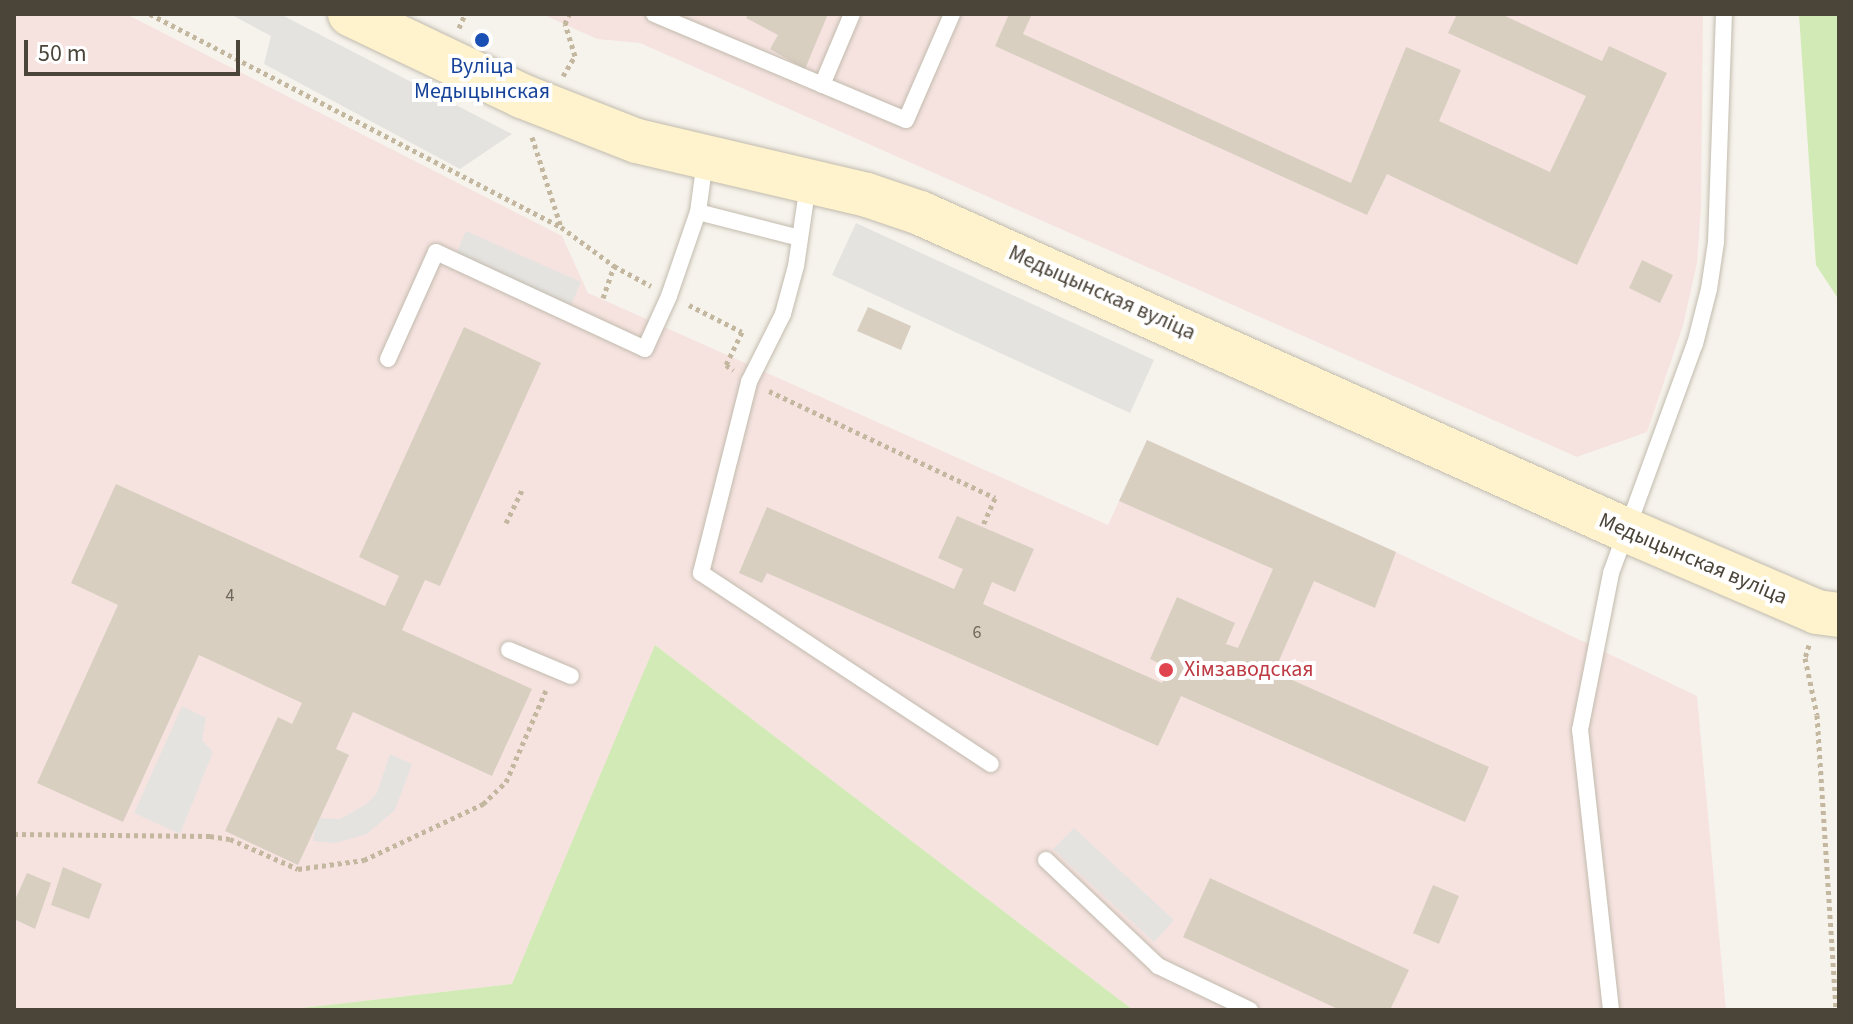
<!DOCTYPE html>
<meta charset="utf-8">
<style>
body{margin:0}
#map{position:relative;width:1853px;height:1024px;overflow:hidden;background:#f6f3ec;font-family:"Source Sans 3",sans-serif}
div>[style]{position:absolute}
[style*='--x']{left:calc(var(--x)*1px);top:calc(var(--y)*1px);width:calc(var(--w)*1px);rotate:calc(var(--a)*1deg)}
.medical>*{inset:0;background:#f6e3e0}
.green>*{inset:0;background:#d2eab5}
.parking>*{inset:0;background:#e5e3e0}
.building>*{inset:0;background:#d8cfc1}
.path>*{height:5px;margin-top:-2.5px;transform-origin:0;background:repeating-linear-gradient(90deg,#c4b79f 0 4px,transparent 0 8px)}
.roads{filter:drop-shadow(0 0 2px #c2bbae) drop-shadow(0 0 2px #c2bbae)}
.lane>*{height:16px;margin:-8px;padding:0 8px;transform-origin:8px;border-radius:8px;background:#fff}
.secondary>*{height:44px;margin:-22px;padding:0 22px;transform-origin:22px;border-radius:22px;background:#fff3cd}
.dots>*{width:22px;height:22px;translate:-50% -50%;box-sizing:border-box;border:4px solid #fff;border-radius:50%}
span{translate:-50% -50%;white-space:nowrap;text-align:center;line-height:1.15;-webkit-text-stroke:8px #fff;paint-order:stroke}
.number-label{font-size:18px;color:#6e675b}
.number-label span{-webkit-text-stroke-width:0}
.transit-label{font-size:22px;color:#164399}
.street-label{font-size:22px;color:#4b4439}
.health-label{font-size:22px;color:#be3a42}
.left{translate:0 -50%;text-align:left}
.frame{position:absolute;inset:0;border:16px solid #4b4439;pointer-events:none}
.scale{position:absolute;left:24px;top:40px;width:216px;height:36px;box-sizing:border-box;border:4px solid #4b4439;border-top:0;padding-left:10px;font-size:24px;line-height:28px;white-space:nowrap;color:#4b4439;-webkit-text-stroke:6px #fff;paint-order:stroke}
</style>
<div id="map">
<div class="medical">
<div style="clip-path:polygon(14px 14px,126px 14px,562px 236px,588px 293px,1108px 525px,1147px 440px,1396px 552px,1697px 696px,1726px 1010px,1133px 1010px,655px 645px,551px 900px,512px 984px,284px 1010px,14px 1010px)"></div>
<div style="clip-path:polygon(542px 14px,1703px 14px,1701px 208px,1697px 263px,1683px 326px,1647px 432px,1577px 457px,640px 43px,597px 39px)"></div>
</div>
<div class="green">
<div style="clip-path:polygon(1799px 14px,1839px 14px,1839px 300px,1816px 265px)"></div>
<div style="clip-path:polygon(655px 645px,1133px 1010px,284px 1010px,512px 984px)"></div>
</div>
<div class="parking">
<div style="clip-path:polygon(230px 14px,280px 14px,512px 134px,460px 169px,264px 64px,271px 36px)"></div>
<div style="clip-path:polygon(856px 223px,1154px 360px,1130px 413px,832px 275px)"></div>
<div style="clip-path:polygon(466px 231px,581px 282px,571px 305px,456px 254px)"></div>
<div style="clip-path:polygon(182px 706px,206px 718px,202px 740px,213px 752px,180px 834px,134px 813px)"></div>
<div style="clip-path:polygon(390px 754px,412px 764px,395px 810px,367px 834px,336px 843px,313px 841px,317px 818px,340px 819px,365px 805px,377px 793px)"></div>
<div style="clip-path:polygon(1074px 828px,1174px 920px,1154px 942px,1053px 849px)"></div>
</div>
<div class="building">
<div style="clip-path:polygon(748px 14px,828px 14px,805px 69px,770px 49px,778px 35px,746px 18px)"></div>
<div style="clip-path:polygon(1009px 14px,1032px 14px,1023px 34px,1351px 183px,1406px 47px,1461px 70px,1439px 121px,1550px 172px,1586px 96px,1448px 33px,1457px 14px,1501px 14px,1602px 61px,1609px 46px,1667px 73px,1577px 265px,1387px 174px,1367px 215px,995px 46px)"></div>
<div style="clip-path:polygon(1642px 260px,1673px 275px,1660px 303px,1629px 288px)"></div>
<div style="clip-path:polygon(868px 307px,911px 326px,901px 350px,857px 331px)"></div>
<div style="clip-path:polygon(464px 327px,541px 363px,440px 586px,425px 580px,402px 630px,532px 689px,492px 776px,353px 712px,336px 749px,349px 755px,298px 865px,225px 831px,278px 717px,292px 724px,302px 703px,199px 655px,123px 822px,37px 783px,118px 605px,71px 583px,116px 484px,385px 606px,399px 576px,359px 557px)"></div>
<div style="clip-path:polygon(1147px 440px,1396px 552px,1375px 608px,1314px 581px,1274px 672px,1489px 767px,1465px 822px,1181px 696px,1158px 746px,767px 573px,762px 583px,739px 573px,767px 507px,954px 589px,963px 569px,938px 558px,957px 516px,1034px 549px,1015px 592px,992px 582px,983px 604px,1162px 683px,1169px 668px,1150px 659px,1177px 597px,1235px 623px,1226px 644px,1238px 648px,1273px 569px,1119px 501px)"></div>
<div style="clip-path:polygon(63px 867px,102px 884px,89px 919px,51px 905px)"></div>
<div style="clip-path:polygon(27px 873px,51px 883px,35px 929px,14px 919px,14px 902px)"></div>
<div style="clip-path:polygon(1210px 878px,1409px 970px,1390px 1010px,1340px 1010px,1183px 937px)"></div>
<div style="clip-path:polygon(1433px 885px,1459px 896px,1439px 944px,1413px 933px)"></div>
</div>
<div class="path">
<div style="--x:150;--y:14;--w:463;--a:27.4"></div>
<div style="--x:561;--y:227;--w:66;--a:36.3"></div>
<div style="--x:614;--y:266;--w:42;--a:28.4"></div>
<div style="--x:459;--y:28;--w:15;--a:-67"></div>
<div style="--x:563;--y:76;--w:23;--a:-59"></div>
<div style="--x:575;--y:56;--w:34;--a:-107"></div>
<div style="--x:565;--y:24;--w:11;--a:-68"></div>
<div style="--x:532;--y:137;--w:95;--a:72.1"></div>
<div style="--x:603;--y:298;--w:34;--a:-71"></div>
<div style="--x:689;--y:305;--w:59;--a:27"></div>
<div style="--x:742;--y:332;--w:37;--a:116"></div>
<div style="--x:726;--y:365;--w:9;--a:36"></div>
<div style="--x:769;--y:391;--w:250;--a:25.3"></div>
<div style="--x:995;--y:498;--w:30;--a:114"></div>
<div style="--x:506;--y:523;--w:39;--a:-64"></div>
<div style="--x:1809;--y:645;--w:14;--a:107"></div>
<div style="--x:1805;--y:658;--w:58;--a:78.1"></div>
<div style="--x:1817;--y:715;--w:296;--a:86.3"></div>
<div style="--x:14;--y:834;--w:196;--a:0.6"></div>
<div style="--x:210;--y:836;--w:20;--a:9"></div>
<div style="--x:230;--y:839;--w:74;--a:23.8"></div>
<div style="--x:298;--y:869;--w:67;--a:-7.8"></div>
<div style="--x:364;--y:860;--w:132;--a:-25.2"></div>
<div style="--x:483;--y:804;--w:32;--a:-44"></div>
<div style="--x:506;--y:782;--w:103;--a:-66.4"></div>
</div>
<div class="roads">
<div class="lane">
<div style="--x:654;--y:14;--w:273;--a:22.8"></div>
<div style="--x:906;--y:120;--w:116;--a:-66.5"></div>
<div style="--x:822;--y:85;--w:77;--a:-67.1"></div>
<div style="--x:808;--y:184;--w:83;--a:98.3"></div>
<div style="--x:796;--y:266;--w:50;--a:105.2"></div>
<div style="--x:783;--y:314;--w:76;--a:116.6"></div>
<div style="--x:749;--y:382;--w:197;--a:104.1"></div>
<div style="--x:701;--y:573;--w:347;--a:33.4"></div>
<div style="--x:698;--y:212;--w:105;--a:14.3"></div>
<div style="--x:388;--y:359;--w:117;--a:-65.8"></div>
<div style="--x:436;--y:252;--w:230;--a:24.9"></div>
<div style="--x:645;--y:349;--w:58;--a:-65.6"></div>
<div style="--x:669;--y:296;--w:89;--a:-71"></div>
<div style="--x:698;--y:212;--w:52;--a:-82.3"></div>
<div style="--x:509;--y:650;--w:67;--a:22.8"></div>
<div style="--x:1046;--y:860;--w:154;--a:43.4"></div>
<div style="--x:1158;--y:966;--w:102;--a:25.6"></div>
<div style="--x:1611;--y:1010;--w:282;--a:-96.3"></div>
<div style="--x:1580;--y:730;--w:160;--a:-78.8"></div>
<div style="--x:1611;--y:573;--w:244;--a:-69.9"></div>
<div style="--x:1695;--y:344;--w:57;--a:-75.7"></div>
<div style="--x:1709;--y:289;--w:48;--a:-81.5"></div>
<div style="--x:1716;--y:242;--w:228;--a:-88"></div>
</div>
<div class="secondary">
<div style="--x:350;--y:14;--w:191;--a:25.5"></div>
<div style="--x:522;--y:96;--w:123;--a:21.4"></div>
<div style="--x:637;--y:141;--w:236;--a:13.2"></div>
<div style="--x:867;--y:195;--w:56;--a:18.8"></div>
<div style="--x:920;--y:213;--w:774;--a:24.18"></div>
<div style="--x:1626;--y:530;--w:208;--a:23.2"></div>
<div style="--x:1817;--y:612;--w:22;--a:8"></div>
</div>
</div>
<div class="dots">
<div style="left:482px;top:40px;background:#1a4fb4"></div>
<div style="left:1166px;top:670px;background:#e0444e"></div>
</div>
<div class="number-label">
<span style="left:230px;top:596px">4</span>
<span style="left:977px;top:633px">6</span>
</div>
<div class="transit-label">
<span style="left:482px;top:79px">Вуліца<br>Медыцынская</span>
</div>
<div class="street-label">
<span style="left:1102px;top:293px;rotate:24deg">Медыцынская вуліца</span>
<span style="left:1693px;top:559px;rotate:23deg">Медыцынская вуліца</span>
</div>
<div class="health-label">
<span class="left" style="left:1184px;top:670px">Хімзаводская</span>
</div>
<div class="frame"></div>
<div class="scale">50 m</div>
</div>
